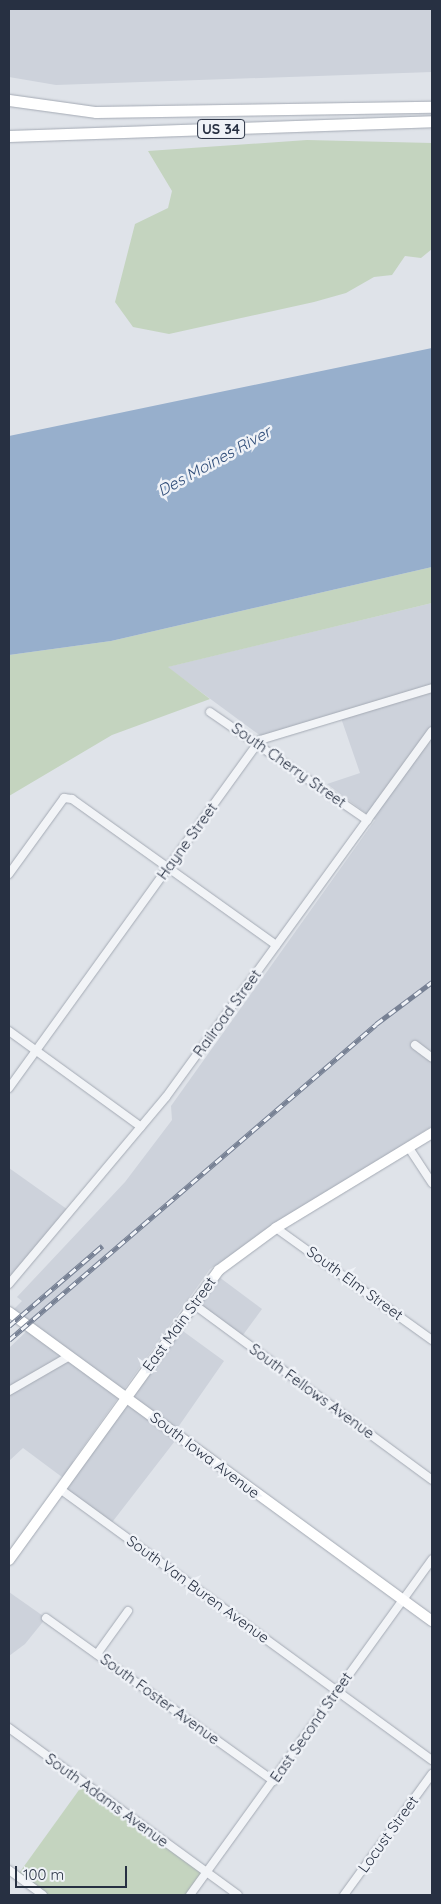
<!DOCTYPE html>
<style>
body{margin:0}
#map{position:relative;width:441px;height:1904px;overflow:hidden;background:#dfe3e9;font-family:Quicksand,sans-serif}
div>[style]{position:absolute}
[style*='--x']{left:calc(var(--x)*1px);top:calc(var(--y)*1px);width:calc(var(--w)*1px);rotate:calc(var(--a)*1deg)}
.built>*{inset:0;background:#cdd2db}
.green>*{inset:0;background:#c4d4bf}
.water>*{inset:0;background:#97afcc}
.roads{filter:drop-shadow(0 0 1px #a4aab4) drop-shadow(0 0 1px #a4aab4)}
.minor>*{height:8px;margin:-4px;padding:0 4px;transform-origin:4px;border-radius:4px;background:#f2f4f7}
.major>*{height:10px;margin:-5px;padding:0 5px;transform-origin:5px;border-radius:5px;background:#fff}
.highway>*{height:11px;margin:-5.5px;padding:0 5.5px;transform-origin:5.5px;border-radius:5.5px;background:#fff}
.rail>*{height:4.5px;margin-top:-2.25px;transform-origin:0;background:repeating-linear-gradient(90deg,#eff2f7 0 8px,#778194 0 16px);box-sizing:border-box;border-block:1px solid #778194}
span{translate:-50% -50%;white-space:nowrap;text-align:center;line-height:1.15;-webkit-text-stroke:5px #eff2f7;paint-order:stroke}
.shield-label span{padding:1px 4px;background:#eff2f7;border:1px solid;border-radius:4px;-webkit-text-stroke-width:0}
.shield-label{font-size:14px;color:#273042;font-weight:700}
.street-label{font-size:15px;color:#273042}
.water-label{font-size:16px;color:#2e4c78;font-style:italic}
.frame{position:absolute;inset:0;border:10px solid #273042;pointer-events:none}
.scale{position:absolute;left:15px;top:1866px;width:112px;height:22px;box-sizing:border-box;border:2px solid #273042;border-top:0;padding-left:6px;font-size:15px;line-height:18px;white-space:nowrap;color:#273042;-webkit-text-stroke:4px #eff2f7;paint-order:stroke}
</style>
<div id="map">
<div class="built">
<div style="clip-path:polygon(9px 9px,432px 9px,432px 72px,56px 85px,9px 77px)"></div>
<div style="clip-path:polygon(432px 603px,432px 1126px,210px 1269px,73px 1461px,77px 1464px,176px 1326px,224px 1361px,174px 1433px,178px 1437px,110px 1525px,60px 1489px,66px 1480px,23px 1448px,9px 1461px,9px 1348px,29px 1329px,10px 1313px,22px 1301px,17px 1297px,125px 1182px,172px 1120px,171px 1106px,375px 820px,327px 784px,360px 773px,340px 715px,265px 739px,167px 667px)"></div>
<div style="clip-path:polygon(9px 1168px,71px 1212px,9px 1284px)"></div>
<div style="clip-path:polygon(215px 1274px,262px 1309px,240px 1339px,192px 1303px)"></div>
<div style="clip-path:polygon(9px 1592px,46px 1618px,25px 1644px,9px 1656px)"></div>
</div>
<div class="green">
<div style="clip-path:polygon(307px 140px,432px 143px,432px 249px,421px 258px,405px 256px,392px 275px,374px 277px,346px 293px,314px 302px,169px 334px,133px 327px,115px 302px,135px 224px,168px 208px,172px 191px,148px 151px)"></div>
<div style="clip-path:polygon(432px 567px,432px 603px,168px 667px,210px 699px,112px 735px,9px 796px,9px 655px,111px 641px)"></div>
<div style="clip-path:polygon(84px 1783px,206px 1873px,190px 1895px,43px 1895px,17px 1876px)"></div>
</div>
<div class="water">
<div style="clip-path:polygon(432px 348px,432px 567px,111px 641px,9px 655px,9px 436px)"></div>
</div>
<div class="roads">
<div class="minor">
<div style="--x:210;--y:712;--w:191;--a:34.5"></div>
<div style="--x:9;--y:874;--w:94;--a:-54.1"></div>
<div style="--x:64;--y:798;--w:8;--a:7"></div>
<div style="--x:72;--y:799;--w:251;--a:35.6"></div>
<div style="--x:9;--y:1031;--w:163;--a:36"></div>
<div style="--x:415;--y:1045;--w:21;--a:37"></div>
<div style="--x:9;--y:1088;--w:429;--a:-54.2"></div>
<div style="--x:260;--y:740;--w:180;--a:-16.8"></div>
<div style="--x:409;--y:1148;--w:42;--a:56.7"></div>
<div style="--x:276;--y:1228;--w:192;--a:35.7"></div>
<div style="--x:9;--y:1284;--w:244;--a:-50"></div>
<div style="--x:166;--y:1097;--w:452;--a:-54"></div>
<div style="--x:192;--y:1303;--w:298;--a:36.4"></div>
<div style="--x:9;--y:1391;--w:68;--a:-30"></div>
<div style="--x:60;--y:1489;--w:460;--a:36.1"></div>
<div style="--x:46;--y:1618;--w:280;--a:35.6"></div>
<div style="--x:97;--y:1654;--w:53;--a:-54.2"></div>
<div style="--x:9;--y:1728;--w:283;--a:36.1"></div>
<div style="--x:9;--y:1870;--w:42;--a:36.3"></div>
<div style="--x:190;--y:1895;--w:414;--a:-54.2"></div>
<div style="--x:344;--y:1895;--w:150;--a:-54"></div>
</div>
<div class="major">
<div style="--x:9;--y:1312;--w:524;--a:36.15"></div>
<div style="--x:9;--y:1560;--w:358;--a:-54.1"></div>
<div style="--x:219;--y:1270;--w:71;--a:-36.4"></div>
<div style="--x:276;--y:1228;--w:183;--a:-31.3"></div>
</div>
<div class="highway">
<div style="--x:9;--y:100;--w:88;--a:7.9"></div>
<div style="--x:96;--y:112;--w:336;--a:-0.9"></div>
<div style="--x:9;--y:136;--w:423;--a:-2"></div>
</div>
</div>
<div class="rail">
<div style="--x:9;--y:1326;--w:123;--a:-40.7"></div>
<div style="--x:9;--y:1340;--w:484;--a:-40.7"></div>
<div style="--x:376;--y:1024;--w:70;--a:-36.9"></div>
</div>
<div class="shield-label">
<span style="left:221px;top:129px">US 34</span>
</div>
<div class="street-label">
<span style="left:289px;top:765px;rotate:35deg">South Cherry Street</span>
<span style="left:187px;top:841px;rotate:-54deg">Hayne Street</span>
<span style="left:227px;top:1013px;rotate:-54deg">Railroad Street</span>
<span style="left:355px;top:1283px;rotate:36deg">South Elm Street</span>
<span style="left:179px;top:1324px;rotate:-54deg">East Main Street</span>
<span style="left:312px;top:1391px;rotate:36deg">South Fellows Avenue</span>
<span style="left:205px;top:1455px;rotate:37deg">South Iowa Avenue</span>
<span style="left:198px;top:1589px;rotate:36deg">South Van Buren Avenue</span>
<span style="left:160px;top:1699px;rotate:36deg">South Foster Avenue</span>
<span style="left:311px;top:1727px;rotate:-55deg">East Second Street</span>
<span style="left:107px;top:1800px;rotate:36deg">South Adams Avenue</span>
<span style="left:388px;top:1834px;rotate:-54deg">Locust Street</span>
</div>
<div class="water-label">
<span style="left:214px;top:461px;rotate:-29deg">Des Moines River</span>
</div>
<div class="frame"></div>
<div class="scale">100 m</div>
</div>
